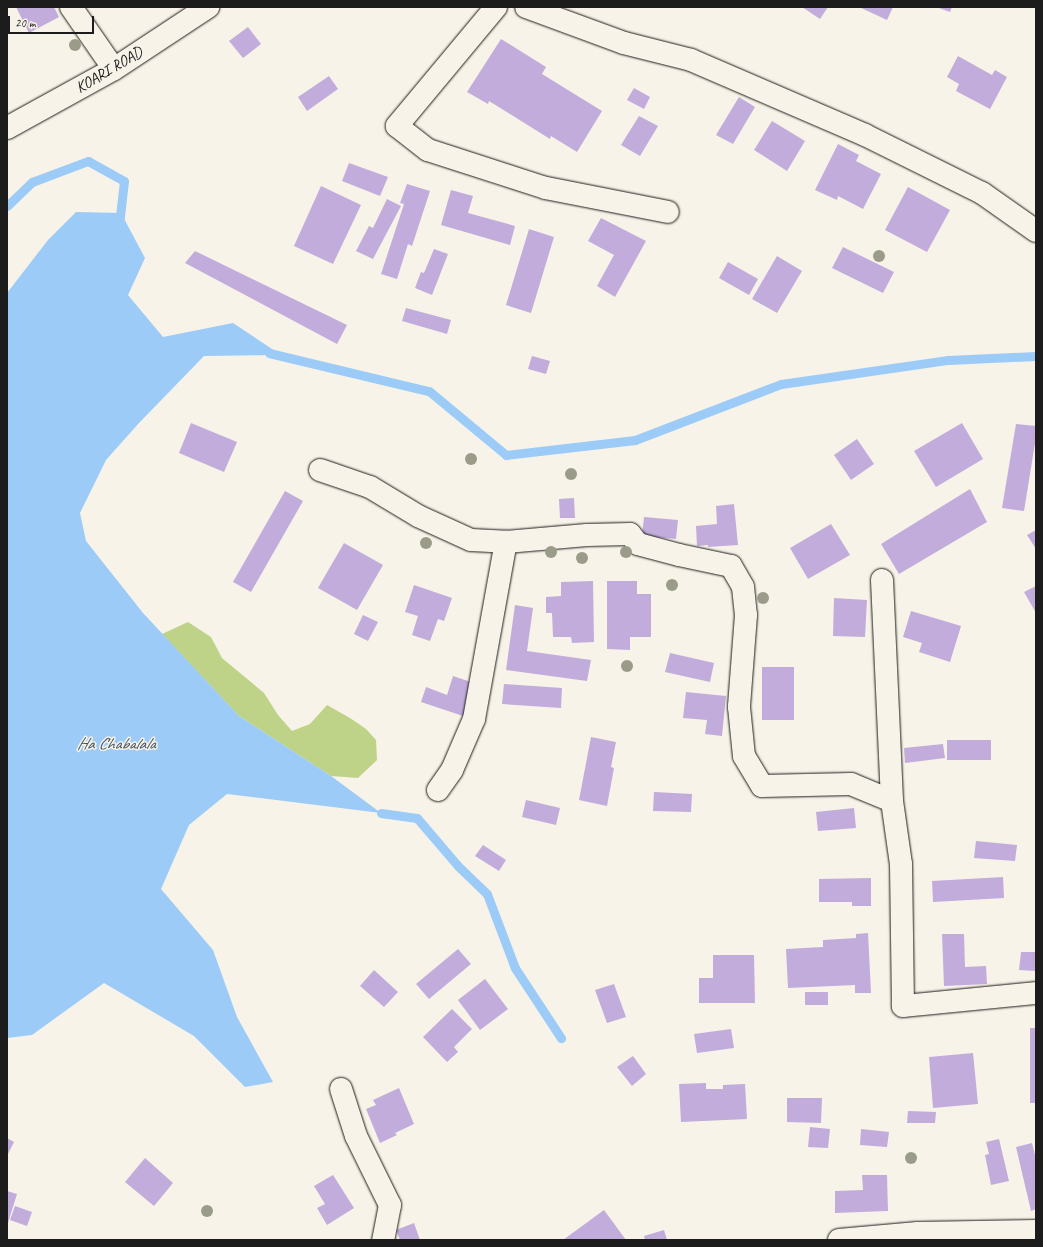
<!DOCTYPE html>
<style>
body{margin:0}
#map{position:relative;width:1043px;height:1247px;overflow:hidden;background:#f7f3e8;font-family:Caveat,sans-serif}
div>[style]{position:absolute}
[style*='--x']{left:calc(var(--x)*1px);top:calc(var(--y)*1px);width:calc(var(--w)*1px);rotate:calc(var(--a)*1deg)}
.green>*{inset:0;background:#bfd388}
.water>*{inset:0;background:#9ccbf7}
.stream>*{height:9px;margin:-4.5px;padding:0 4.5px;transform-origin:4.5px;border-radius:4.5px;background:#9ccbf7}
.building>*{inset:0;background:#c2acdc}
.roads{filter:drop-shadow(0 0 1px #1c1c1c) drop-shadow(0 0 1px #1c1c1c)}
.minor>*{height:22px;margin:-11px;padding:0 11px;transform-origin:11px;border-radius:11px;background:#f7f3e8}
.trees>*{width:12px;height:12px;margin:-6px;border-radius:50%;background:#9a9b89}
span{translate:-50% -50%;white-space:nowrap;text-align:center;line-height:1.15;-webkit-text-stroke:3px #f7f3e8;paint-order:stroke}
.street-label{font-size:16px;color:#1c1c1c}
.water-label{font-size:17px;color:#42515e;font-style:italic}
.frame{position:absolute;inset:0;border:8px solid #1c1c1c;pointer-events:none}
.scale{position:absolute;left:8px;top:16px;width:86px;height:18px;box-sizing:border-box;border:2px solid #1c1c1c;border-top:0;padding-left:5px;font-size:12px;line-height:14px;white-space:nowrap;color:#1c1c1c;-webkit-text-stroke:3px #f7f3e8;paint-order:stroke}
</style>
<div id="map">
<div class="green">
<div style="clip-path:polygon(188px 622px,211px 637px,222px 658px,264px 693px,278px 715px,292px 731px,310px 724px,327px 705px,350px 718px,366px 729px,376px 740px,377px 760px,358px 778px,331px 776px,239px 716px,162px 634px)"></div>
</div>
<div class="water">
<div style="clip-path:polygon(76px 212px,121px 213px,145px 258px,128px 295px,163px 337px,233px 323px,281px 355px,204px 356px,139px 423px,106px 460px,80px 513px,86px 541px,143px 613px,239px 716px,331px 776px,381px 813px,227px 794px,189px 825px,161px 889px,213px 950px,237px 1017px,273px 1082px,245px 1087px,194px 1036px,104px 983px,32px 1035px,7px 1038px,7px 293px,48px 240px)"></div>
</div>
<div class="stream">
<div style="--x:7;--y:206;--w:35;--a:-44"></div>
<div style="--x:32;--y:182;--w:60;--a:-20.6"></div>
<div style="--x:88;--y:161;--w:41;--a:29.1"></div>
<div style="--x:124;--y:181;--w:44;--a:96.5"></div>
<div style="--x:269;--y:353;--w:164;--a:13.4"></div>
<div style="--x:429;--y:391;--w:100;--a:39.7"></div>
<div style="--x:506;--y:455;--w:130;--a:-6.6"></div>
<div style="--x:635;--y:440;--w:156;--a:-21"></div>
<div style="--x:781;--y:384;--w:169;--a:-8.2"></div>
<div style="--x:948;--y:360;--w:88;--a:-2.6"></div>
<div style="--x:381;--y:813;--w:36;--a:8"></div>
<div style="--x:417;--y:818;--w:63;--a:49.5"></div>
<div style="--x:458;--y:866;--w:40;--a:44"></div>
<div style="--x:487;--y:894;--w:79;--a:69.3"></div>
<div style="--x:515;--y:968;--w:84;--a:56.7"></div>
</div>
<div class="building">
<div style="clip-path:polygon(16px 7px,54px 7px,59px 17px,29px 33px)"></div>
<div style="clip-path:polygon(802px 7px,828px 7px,820px 19px)"></div>
<div style="clip-path:polygon(859px 7px,893px 7px,887px 20px)"></div>
<div style="clip-path:polygon(936px 7px,952px 7px,950px 12px)"></div>
<div style="clip-path:polygon(248px 27px,261px 44px,243px 58px,229px 41px)"></div>
<div style="clip-path:polygon(501px 39px,546px 67px,542px 74px,602px 111px,577px 152px,551px 136px,550px 139px,489px 101px,488px 104px,467px 92px)"></div>
<div style="clip-path:polygon(958px 56px,992px 75px,995px 70px,1007px 77px,990px 109px,956px 91px,959px 84px,947px 77px)"></div>
<div style="clip-path:polygon(329px 76px,338px 89px,307px 111px,298px 97px)"></div>
<div style="clip-path:polygon(634px 88px,650px 97px,644px 109px,627px 100px)"></div>
<div style="clip-path:polygon(739px 97px,755px 107px,733px 144px,716px 135px)"></div>
<div style="clip-path:polygon(639px 116px,658px 126px,640px 156px,621px 145px)"></div>
<div style="clip-path:polygon(772px 121px,805px 141px,787px 171px,754px 150px)"></div>
<div style="clip-path:polygon(838px 144px,859px 155px,856px 161px,881px 174px,863px 209px,838px 196px,837px 200px,815px 190px)"></div>
<div style="clip-path:polygon(349px 163px,388px 177px,380px 196px,342px 181px)"></div>
<div style="clip-path:polygon(407px 184px,430px 191px,412px 246px,408px 244px,397px 279px,381px 274px,404px 204px,400px 203px)"></div>
<div style="clip-path:polygon(321px 186px,361px 205px,333px 264px,294px 246px)"></div>
<div style="clip-path:polygon(908px 187px,950px 210px,927px 252px,885px 230px)"></div>
<div style="clip-path:polygon(451px 190px,473px 196px,468px 213px,515px 226px,510px 245px,441px 225px)"></div>
<div style="clip-path:polygon(387px 199px,401px 206px,373px 259px,356px 251px,369px 226px,373px 228px)"></div>
<div style="clip-path:polygon(601px 218px,646px 241px,615px 297px,597px 286px,614px 255px,588px 241px)"></div>
<div style="clip-path:polygon(529px 229px,554px 237px,531px 313px,506px 305px)"></div>
<div style="clip-path:polygon(843px 247px,894px 272px,883px 293px,832px 268px)"></div>
<div style="clip-path:polygon(434px 249px,448px 254px,432px 295px,415px 288px,421px 272px,424px 273px)"></div>
<div style="clip-path:polygon(195px 251px,347px 325px,337px 344px,185px 263px)"></div>
<div style="clip-path:polygon(777px 256px,802px 271px,777px 313px,752px 299px)"></div>
<div style="clip-path:polygon(728px 262px,758px 279px,749px 295px,719px 278px)"></div>
<div style="clip-path:polygon(406px 308px,451px 320px,447px 334px,402px 321px)"></div>
<div style="clip-path:polygon(532px 356px,550px 361px,546px 374px,528px 369px)"></div>
<div style="clip-path:polygon(191px 423px,237px 442px,224px 472px,179px 453px)"></div>
<div style="clip-path:polygon(962px 423px,983px 459px,936px 487px,914px 451px)"></div>
<div style="clip-path:polygon(1016px 424px,1036px 426px,1036px 437px,1024px 511px,1002px 508px)"></div>
<div style="clip-path:polygon(857px 439px,874px 464px,851px 480px,834px 455px)"></div>
<div style="clip-path:polygon(970px 489px,987px 522px,899px 574px,881px 544px)"></div>
<div style="clip-path:polygon(285px 491px,303px 501px,251px 592px,233px 582px)"></div>
<div style="clip-path:polygon(574px 498px,575px 518px,560px 518px,559px 499px)"></div>
<div style="clip-path:polygon(734px 504px,738px 545px,708px 547px,708px 545px,697px 546px,696px 526px,717px 524px,716px 506px)"></div>
<div style="clip-path:polygon(644px 517px,678px 520px,676px 539px,642px 536px)"></div>
<div style="clip-path:polygon(831px 524px,850px 555px,808px 579px,790px 548px)"></div>
<div style="clip-path:polygon(1036px 530px,1036px 549px,1027px 535px)"></div>
<div style="clip-path:polygon(344px 543px,383px 565px,357px 610px,318px 588px)"></div>
<div style="clip-path:polygon(593px 581px,594px 642px,572px 643px,571px 637px,553px 637px,552px 613px,546px 613px,546px 597px,561px 596px,561px 582px)"></div>
<div style="clip-path:polygon(607px 581px,637px 581px,637px 594px,651px 594px,651px 637px,630px 637px,630px 650px,607px 649px)"></div>
<div style="clip-path:polygon(414px 585px,452px 598px,444px 621px,438px 619px,430px 641px,412px 635px,418px 616px,405px 612px)"></div>
<div style="clip-path:polygon(1036px 586px,1036px 613px,1024px 592px)"></div>
<div style="clip-path:polygon(834px 598px,867px 600px,865px 637px,833px 636px)"></div>
<div style="clip-path:polygon(515px 605px,533px 608px,527px 651px,591px 660px,587px 681px,506px 670px)"></div>
<div style="clip-path:polygon(911px 611px,961px 626px,950px 662px,919px 652px,922px 643px,903px 637px)"></div>
<div style="clip-path:polygon(363px 615px,378px 622px,368px 641px,354px 634px)"></div>
<div style="clip-path:polygon(670px 653px,714px 663px,710px 682px,665px 672px)"></div>
<div style="clip-path:polygon(762px 667px,794px 667px,794px 720px,762px 720px)"></div>
<div style="clip-path:polygon(453px 676px,474px 683px,463px 716px,421px 702px,426px 687px,447px 695px)"></div>
<div style="clip-path:polygon(504px 684px,562px 688px,561px 708px,502px 704px)"></div>
<div style="clip-path:polygon(686px 692px,726px 696px,722px 736px,705px 734px,707px 720px,683px 718px)"></div>
<div style="clip-path:polygon(591px 737px,616px 742px,611px 767px,614px 768px,607px 806px,579px 800px)"></div>
<div style="clip-path:polygon(947px 740px,991px 740px,991px 760px,947px 760px)"></div>
<div style="clip-path:polygon(943px 744px,945px 758px,905px 763px,904px 748px)"></div>
<div style="clip-path:polygon(654px 792px,692px 794px,691px 812px,653px 811px)"></div>
<div style="clip-path:polygon(526px 800px,560px 808px,556px 825px,522px 817px)"></div>
<div style="clip-path:polygon(854px 808px,856px 828px,818px 831px,816px 812px)"></div>
<div style="clip-path:polygon(976px 841px,1017px 845px,1015px 861px,974px 858px)"></div>
<div style="clip-path:polygon(483px 845px,506px 860px,499px 871px,475px 856px)"></div>
<div style="clip-path:polygon(1003px 877px,1004px 898px,933px 902px,932px 881px)"></div>
<div style="clip-path:polygon(871px 878px,871px 906px,852px 906px,852px 902px,819px 902px,819px 879px)"></div>
<div style="clip-path:polygon(868px 933px,871px 993px,855px 993px,855px 985px,788px 988px,786px 949px,823px 947px,823px 940px,856px 938px,856px 934px)"></div>
<div style="clip-path:polygon(942px 934px,964px 934px,965px 967px,986px 966px,987px 984px,944px 986px)"></div>
<div style="clip-path:polygon(458px 949px,471px 964px,429px 999px,416px 984px)"></div>
<div style="clip-path:polygon(1021px 952px,1036px 952px,1036px 971px,1019px 970px)"></div>
<div style="clip-path:polygon(713px 955px,754px 955px,755px 1003px,699px 1003px,699px 978px,713px 978px)"></div>
<div style="clip-path:polygon(374px 970px,398px 992px,384px 1007px,360px 986px)"></div>
<div style="clip-path:polygon(485px 979px,508px 1009px,480px 1030px,458px 1000px)"></div>
<div style="clip-path:polygon(614px 984px,626px 1017px,607px 1023px,595px 990px)"></div>
<div style="clip-path:polygon(805px 992px,828px 992px,828px 1005px,805px 1005px)"></div>
<div style="clip-path:polygon(452px 1009px,472px 1029px,454px 1047px,458px 1052px,447px 1062px,423px 1037px)"></div>
<div style="clip-path:polygon(1030px 1028px,1036px 1028px,1036px 1103px,1030px 1103px)"></div>
<div style="clip-path:polygon(731px 1029px,734px 1048px,697px 1053px,694px 1034px)"></div>
<div style="clip-path:polygon(973px 1053px,978px 1104px,933px 1108px,929px 1057px)"></div>
<div style="clip-path:polygon(633px 1056px,646px 1074px,632px 1086px,617px 1067px)"></div>
<div style="clip-path:polygon(706px 1083px,706px 1089px,723px 1089px,723px 1085px,745px 1084px,747px 1119px,681px 1122px,679px 1084px)"></div>
<div style="clip-path:polygon(399px 1088px,414px 1124px,395px 1133px,397px 1135px,380px 1143px,366px 1109px,376px 1105px,373px 1100px)"></div>
<div style="clip-path:polygon(787px 1098px,822px 1098px,821px 1123px,787px 1122px)"></div>
<div style="clip-path:polygon(908px 1111px,936px 1112px,935px 1123px,907px 1123px)"></div>
<div style="clip-path:polygon(810px 1127px,830px 1129px,828px 1148px,808px 1147px)"></div>
<div style="clip-path:polygon(861px 1129px,889px 1132px,887px 1147px,860px 1145px)"></div>
<div style="clip-path:polygon(7px 1138px,14px 1142px,7px 1156px)"></div>
<div style="clip-path:polygon(999px 1139px,1009px 1181px,991px 1185px,985px 1155px,989px 1154px,986px 1142px)"></div>
<div style="clip-path:polygon(1032px 1143px,1036px 1159px,1036px 1209px,1031px 1211px,1016px 1147px)"></div>
<div style="clip-path:polygon(145px 1158px,173px 1183px,154px 1206px,125px 1182px)"></div>
<div style="clip-path:polygon(333px 1175px,354px 1208px,327px 1225px,317px 1208px,325px 1204px,314px 1186px)"></div>
<div style="clip-path:polygon(862px 1175px,887px 1175px,888px 1211px,835px 1213px,835px 1191px,863px 1190px)"></div>
<div style="clip-path:polygon(7px 1191px,17px 1194px,7px 1226px)"></div>
<div style="clip-path:polygon(15px 1206px,32px 1212px,27px 1226px,10px 1220px)"></div>
<div style="clip-path:polygon(604px 1210px,626px 1240px,563px 1240px)"></div>
<div style="clip-path:polygon(414px 1223px,420px 1240px,400px 1240px,396px 1230px)"></div>
<div style="clip-path:polygon(664px 1230px,667px 1240px,645px 1240px,644px 1236px)"></div>
</div>
<div class="roads">
<div class="minor">
<div style="--x:71;--y:7;--w:75;--a:55.3"></div>
<div style="--x:496;--y:7;--w:155;--a:129.8"></div>
<div style="--x:397;--y:126;--w:39;--a:38"></div>
<div style="--x:428;--y:150;--w:124;--a:17.9"></div>
<div style="--x:546;--y:188;--w:124;--a:11.1"></div>
<div style="--x:526;--y:7;--w:104;--a:20.2"></div>
<div style="--x:624;--y:43;--w:69;--a:14.2"></div>
<div style="--x:691;--y:60;--w:189;--a:23.3"></div>
<div style="--x:865;--y:135;--w:131;--a:26.4"></div>
<div style="--x:982;--y:193;--w:66;--a:35.1"></div>
<div style="--x:7;--y:128;--w:122;--a:-28.9"></div>
<div style="--x:114;--y:69;--w:113;--a:-33.4"></div>
<div style="--x:320;--y:470;--w:53;--a:18.8"></div>
<div style="--x:370;--y:487;--w:56;--a:31.1"></div>
<div style="--x:418;--y:516;--w:58;--a:24.4"></div>
<div style="--x:471;--y:540;--w:35;--a:3"></div>
<div style="--x:506;--y:542;--w:81;--a:-4.9"></div>
<div style="--x:587;--y:535;--w:43;--a:-1.3"></div>
<div style="--x:630;--y:534;--w:13;--a:51"></div>
<div style="--x:638;--y:544;--w:42;--a:15"></div>
<div style="--x:679;--y:555;--w:53;--a:11.9"></div>
<div style="--x:731;--y:566;--w:24;--a:60"></div>
<div style="--x:743;--y:587;--w:28;--a:84"></div>
<div style="--x:746;--y:615;--w:92;--a:94.4"></div>
<div style="--x:739;--y:707;--w:49;--a:84.2"></div>
<div style="--x:744;--y:756;--w:35;--a:59"></div>
<div style="--x:762;--y:786;--w:89;--a:-1.3"></div>
<div style="--x:851;--y:784;--w:44;--a:22.5"></div>
<div style="--x:882;--y:580;--w:221;--a:87.4"></div>
<div style="--x:892;--y:801;--w:64;--a:81.9"></div>
<div style="--x:901;--y:864;--w:142;--a:89.2"></div>
<div style="--x:903;--y:1006;--w:134;--a:-5.6"></div>
<div style="--x:438;--y:790;--w:24;--a:-55"></div>
<div style="--x:452;--y:770;--w:56;--a:-66.7"></div>
<div style="--x:474;--y:719;--w:180;--a:-79.8"></div>
<div style="--x:341;--y:1089;--w:49;--a:72.3"></div>
<div style="--x:356;--y:1136;--w:77;--a:63.8"></div>
<div style="--x:390;--y:1205;--w:36;--a:101"></div>
<div style="--x:839;--y:1240;--w:79;--a:-5.1"></div>
<div style="--x:918;--y:1233;--w:118;--a:-1"></div>
</div>
</div>
<div class="trees">
<div style="left:75px;top:45px"></div>
<div style="left:879px;top:256px"></div>
<div style="left:471px;top:459px"></div>
<div style="left:571px;top:474px"></div>
<div style="left:426px;top:543px"></div>
<div style="left:551px;top:552px"></div>
<div style="left:626px;top:552px"></div>
<div style="left:582px;top:558px"></div>
<div style="left:672px;top:585px"></div>
<div style="left:763px;top:598px"></div>
<div style="left:627px;top:666px"></div>
<div style="left:911px;top:1158px"></div>
<div style="left:207px;top:1211px"></div>
</div>
<div class="street-label">
<span style="left:109px;top:70px;rotate:-31deg">KOARI ROAD</span>
</div>
<div class="water-label">
<span style="left:116px;top:744px">Ha Chabalala</span>
</div>
<div class="frame"></div>
<div class="scale">20 m</div>
</div>
